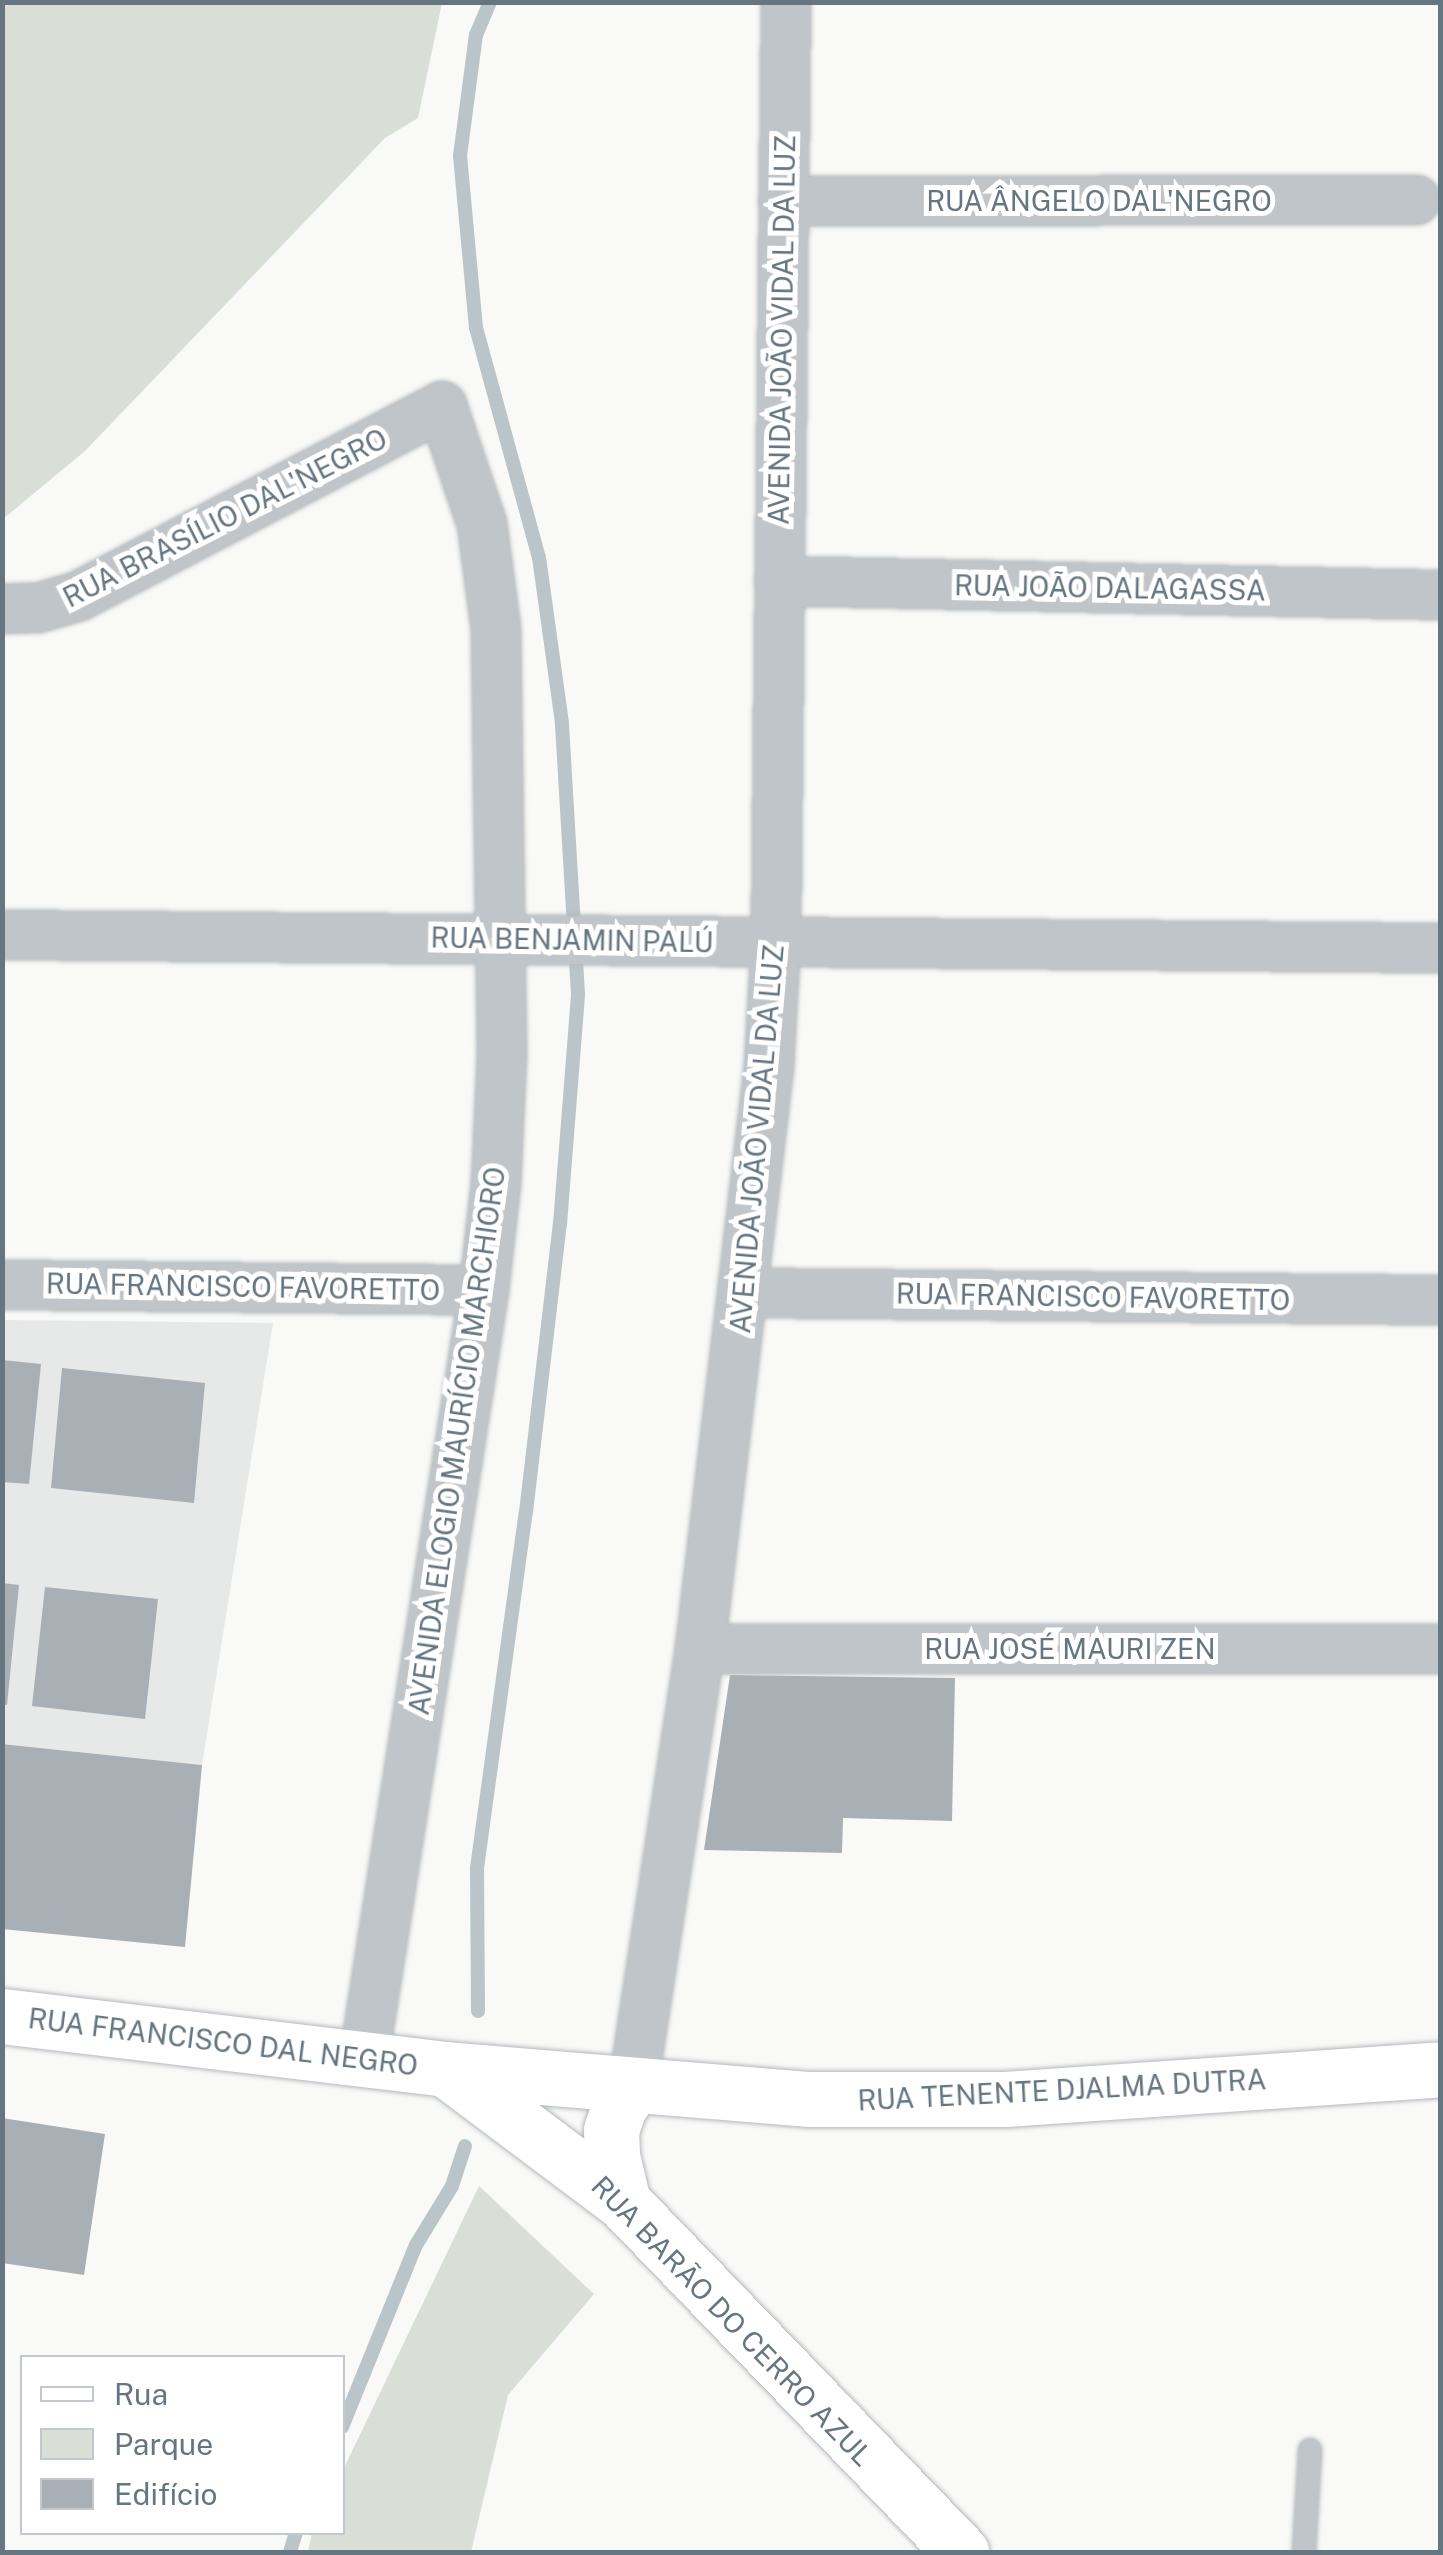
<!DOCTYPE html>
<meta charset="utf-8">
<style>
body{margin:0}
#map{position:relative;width:1443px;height:2555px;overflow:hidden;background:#f9f9f7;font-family:"Public Sans",sans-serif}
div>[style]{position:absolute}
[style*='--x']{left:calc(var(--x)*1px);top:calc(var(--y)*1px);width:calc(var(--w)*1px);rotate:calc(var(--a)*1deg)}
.built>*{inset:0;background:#e7e8e8}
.green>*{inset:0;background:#d9ded6}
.stream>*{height:14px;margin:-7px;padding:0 7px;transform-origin:7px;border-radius:7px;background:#b9c5c9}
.building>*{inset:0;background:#a8b0b6}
.roads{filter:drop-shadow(0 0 2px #b3b9bd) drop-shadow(0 0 2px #b3b9bd)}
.service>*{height:22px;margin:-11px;padding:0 11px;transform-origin:11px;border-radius:11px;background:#c0c5c9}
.minor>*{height:48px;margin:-24px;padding:0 24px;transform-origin:24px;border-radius:24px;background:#c0c5c9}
.secondary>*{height:55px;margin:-27.5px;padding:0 27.5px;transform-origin:27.5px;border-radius:27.5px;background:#fff}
span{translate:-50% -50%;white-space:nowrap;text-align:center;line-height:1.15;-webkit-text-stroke:10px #fff;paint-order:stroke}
.street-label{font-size:28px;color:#667681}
.frame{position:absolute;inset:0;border:5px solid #667681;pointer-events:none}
.legend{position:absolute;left:20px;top:2355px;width:325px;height:180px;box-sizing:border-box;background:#fff;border:2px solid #c2c8cd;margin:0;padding:12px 18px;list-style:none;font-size:30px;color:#667681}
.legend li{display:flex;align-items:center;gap:20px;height:50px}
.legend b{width:50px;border:2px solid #c2c8cd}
</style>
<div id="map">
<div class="built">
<div style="clip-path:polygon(3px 1320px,273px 1323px,202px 1765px,3px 1744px)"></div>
</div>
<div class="green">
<div style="clip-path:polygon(3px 2px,442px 3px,418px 118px,385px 138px,85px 451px,3px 519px)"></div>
<div style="clip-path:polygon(479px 2186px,594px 2294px,508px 2395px,471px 2552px,308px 2552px,312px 2533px,342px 2532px,343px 2470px)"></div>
</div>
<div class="stream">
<div style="--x:478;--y:2011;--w:143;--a:-90.4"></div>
<div style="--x:477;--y:1868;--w:359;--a:-82.2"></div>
<div style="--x:526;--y:1512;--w:290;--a:-83.3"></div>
<div style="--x:560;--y:1224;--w:231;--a:-85.5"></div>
<div style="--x:578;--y:994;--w:271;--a:-93.4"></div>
<div style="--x:562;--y:723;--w:167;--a:-97.9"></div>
<div style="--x:539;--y:558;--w:238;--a:-105.3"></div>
<div style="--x:476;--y:328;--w:173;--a:-95.3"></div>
<div style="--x:460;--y:156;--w:122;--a:-82.5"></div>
<div style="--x:476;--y:35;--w:36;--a:-67"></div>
<div style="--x:342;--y:2427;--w:196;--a:-67.9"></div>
<div style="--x:416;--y:2245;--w:69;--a:-58.6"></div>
<div style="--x:452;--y:2186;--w:42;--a:-72"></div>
<div style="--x:290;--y:2552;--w:21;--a:-73"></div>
</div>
<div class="building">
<div style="clip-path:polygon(2px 1360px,41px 1364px,29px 1484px,2px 1482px)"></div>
<div style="clip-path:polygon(62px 1368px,205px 1383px,194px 1503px,51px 1488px)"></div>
<div style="clip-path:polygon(2px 1583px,19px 1585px,7px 1705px,2px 1704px)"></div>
<div style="clip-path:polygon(45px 1587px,158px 1599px,145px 1719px,32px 1706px)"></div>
<div style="clip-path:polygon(730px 1675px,955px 1678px,952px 1821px,843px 1818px,842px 1853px,704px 1850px)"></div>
<div style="clip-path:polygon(2px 1744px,202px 1765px,185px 1947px,2px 1929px)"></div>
<div style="clip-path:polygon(2px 2118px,105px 2134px,84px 2275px,2px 2263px)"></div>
</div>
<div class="roads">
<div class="service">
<div style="--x:1304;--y:2552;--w:102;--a:-86.6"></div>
</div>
<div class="minor">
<div style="--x:783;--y:201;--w:633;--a:-0.09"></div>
<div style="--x:779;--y:581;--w:661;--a:1.21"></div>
<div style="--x:2;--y:609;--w:36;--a:-2"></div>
<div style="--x:38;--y:608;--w:43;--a:-16.3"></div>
<div style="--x:79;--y:596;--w:410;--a:-27.6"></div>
<div style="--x:442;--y:406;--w:125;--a:71.3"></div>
<div style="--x:482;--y:524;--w:106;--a:82.4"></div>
<div style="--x:496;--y:629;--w:424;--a:89.2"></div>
<div style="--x:502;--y:1053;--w:130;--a:92.6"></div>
<div style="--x:496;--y:1183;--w:108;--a:96.4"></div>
<div style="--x:484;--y:1290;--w:778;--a:98.87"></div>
<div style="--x:2;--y:935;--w:1438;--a:0.52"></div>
<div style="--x:2;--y:1285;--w:482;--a:0.6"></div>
<div style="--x:745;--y:1293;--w:695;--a:0.58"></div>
<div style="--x:700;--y:1649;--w:740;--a:0"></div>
<div style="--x:633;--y:2087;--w:443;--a:-81.3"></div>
<div style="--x:700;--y:1649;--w:587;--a:-83.25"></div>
<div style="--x:769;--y:1066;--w:124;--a:-86.8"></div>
<div style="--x:776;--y:942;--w:940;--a:-89.39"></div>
</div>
<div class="secondary">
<div style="--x:2;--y:2016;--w:445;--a:6.8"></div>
<div style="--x:444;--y:2069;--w:367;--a:4.7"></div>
<div style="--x:810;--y:2099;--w:195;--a:0"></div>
<div style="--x:1005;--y:2099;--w:436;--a:-3.9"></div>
<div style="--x:451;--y:2073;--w:215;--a:36.9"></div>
<div style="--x:623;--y:2202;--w:487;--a:46"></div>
<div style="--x:623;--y:2202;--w:47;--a:-103.4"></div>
<div style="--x:612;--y:2156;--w:26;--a:-92"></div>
<div style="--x:611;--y:2130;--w:24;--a:-71"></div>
<div style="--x:619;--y:2107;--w:24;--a:-55"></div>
</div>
</div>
<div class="street-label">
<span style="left:1099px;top:201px">RUA ÂNGELO DAL'NEGRO</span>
<span style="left:782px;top:330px;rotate:-89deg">AVENIDA JOÃO VIDAL DA LUZ</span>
<span style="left:225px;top:518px;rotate:-27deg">RUA BRASÍLIO DAL'NEGRO</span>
<span style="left:1110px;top:588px;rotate:1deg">RUA JOÃO DALAGASSA</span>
<span style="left:572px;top:940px;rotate:1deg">RUA BENJAMIN PALÚ</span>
<span style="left:757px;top:1139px;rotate:-85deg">AVENIDA JOÃO VIDAL DA LUZ</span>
<span style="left:243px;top:1287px;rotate:1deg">RUA FRANCISCO FAVORETTO</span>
<span style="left:1093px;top:1297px;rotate:1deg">RUA FRANCISCO FAVORETTO</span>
<span style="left:457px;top:1441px;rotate:-82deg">AVENIDA ELOGIO MAURÍCIO MARCHIORO</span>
<span style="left:1070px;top:1649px">RUA JOSÉ MAURI ZEN</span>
<span style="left:223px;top:2042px;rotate:7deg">RUA FRANCISCO DAL NEGRO</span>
<span style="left:1062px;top:2090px;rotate:-3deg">RUA TENENTE DJALMA DUTRA</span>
<span style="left:732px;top:2321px;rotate:46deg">RUA BARÃO DO CERRO AZUL</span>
</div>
<div class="frame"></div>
<ul class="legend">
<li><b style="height:12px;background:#fff"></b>Rua</li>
<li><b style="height:28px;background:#d9ded6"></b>Parque</li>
<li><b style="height:28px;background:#a8b0b6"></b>Edifício</li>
</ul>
</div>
